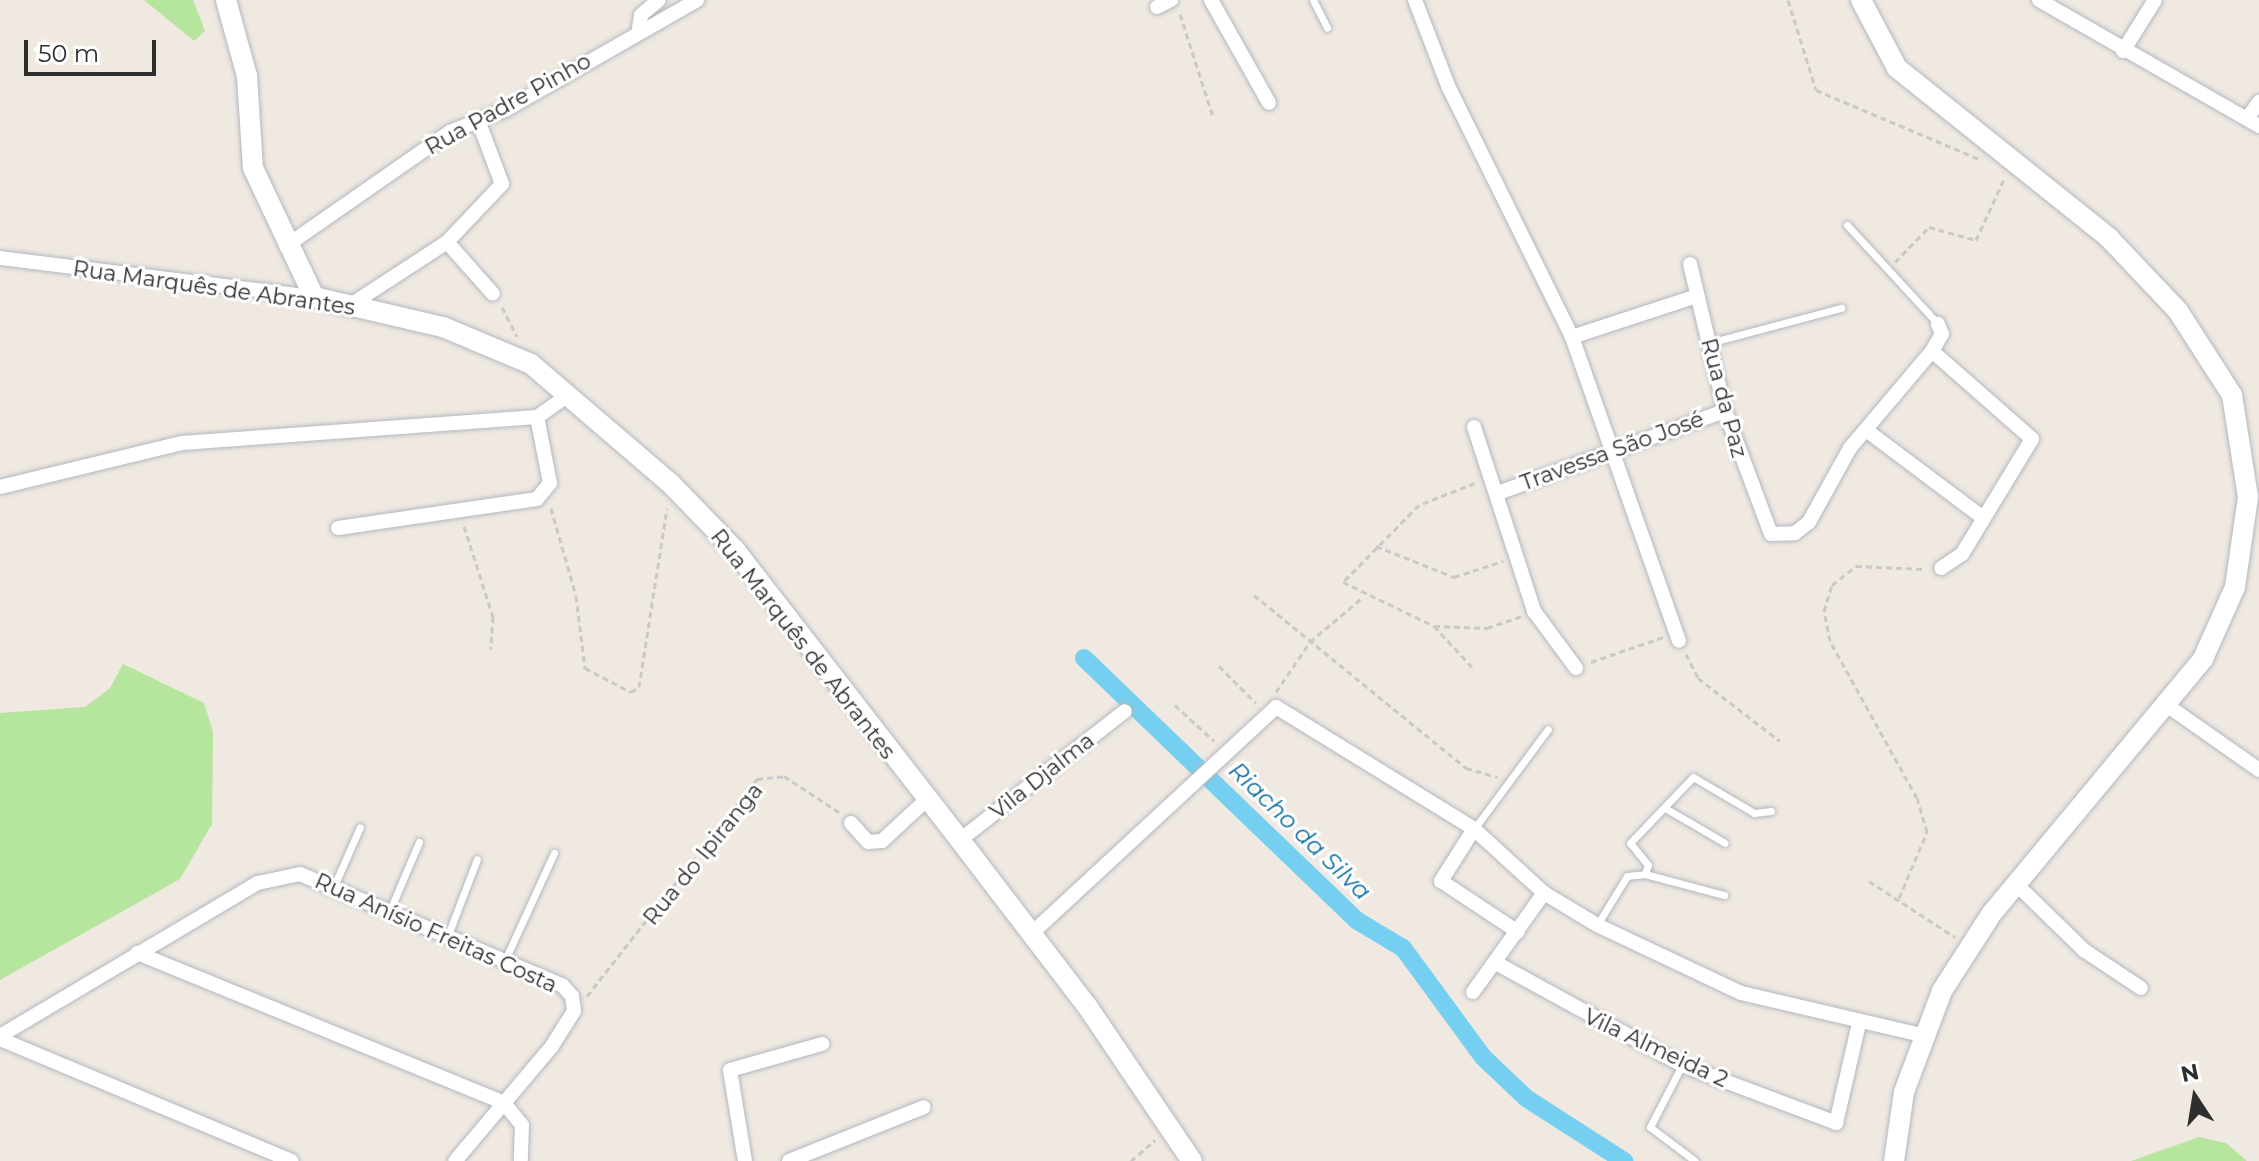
<!DOCTYPE html>
<meta charset="utf-8">
<style>
body{margin:0}
#map{position:relative;width:2259px;height:1161px;overflow:hidden;background:#efe9e1;font-family:Montserrat,sans-serif}
div>[style]{position:absolute}
[style*='--x']{left:calc(var(--x)*1px);top:calc(var(--y)*1px);width:calc(var(--w)*1px);rotate:calc(var(--a)*1deg)}
.green>*{inset:0;background:#b6e59e}
.canal>*{height:18px;margin:-9px;padding:0 9px;transform-origin:9px;border-radius:9px;background:#75cff0}
.path>*{height:3px;margin-top:-1.5px;transform-origin:0;background:repeating-linear-gradient(90deg,#c9c9c9 0 6px,transparent 0 10px)}
.roads{filter:drop-shadow(0 0 2px #b4b7c1) drop-shadow(0 0 2px #b4b7c1)}
.lane>*{height:7px;margin:-3.5px;padding:0 3.5px;transform-origin:3.5px;border-radius:3.5px;background:#fff}
.street>*{height:14px;margin:-7px;padding:0 7px;transform-origin:7px;border-radius:7px;background:#fff}
.secondary>*{height:20px;margin:-10px;padding:0 10px;transform-origin:10px;border-radius:10px;background:#fff}
span{translate:-50% -50%;white-space:nowrap;text-align:center;line-height:1.15;-webkit-text-stroke:6px #fff;paint-order:stroke}
.street-label{font-size:22px;color:#2e2e2e}
.water-label{font-size:24px;color:#0d6fa3;font-style:italic}
.north{position:absolute;left:2155px;top:1057px;width:80px;height:80px;-webkit-text-stroke:6px #fff;paint-order:stroke;rotate:348deg;font-size:22px;font-weight:700;line-height:32px;text-align:center;color:#2e2e2e}
.north::after{content:'';display:block;margin:auto;width:28px;height:36px;background:#2e2e2e;clip-path:polygon(50% 0,100% 100%,50% 72%,0 100%)}
.scale{position:absolute;left:24px;top:40px;width:132px;height:36px;box-sizing:border-box;border:4px solid #2e2e2e;border-top:0;padding-left:10px;font-size:24px;line-height:28px;white-space:nowrap;color:#2e2e2e;-webkit-text-stroke:6px #fff;paint-order:stroke}
</style>
<div id="map">
<div class="green">
<div style="clip-path:polygon(144px 0,193px 0,205px 31px,194px 41px)"></div>
<div style="clip-path:polygon(123px 664px,204px 703px,213px 732px,212px 824px,180px 879px,0 980px,0 713px,85px 707px,110px 688px)"></div>
<div style="clip-path:polygon(2199px 1137px,2226px 1143px,2247px 1161px,2131px 1161px)"></div>
</div>
<div class="canal">
<div style="--x:1084;--y:658;--w:378;--a:43.9"></div>
<div style="--x:1356;--y:920;--w:55;--a:30.8"></div>
<div style="--x:1403;--y:948;--w:135;--a:53.7"></div>
<div style="--x:1483;--y:1057;--w:59;--a:43.6"></div>
<div style="--x:1526;--y:1098;--w:117;--a:32.7"></div>
</div>
<div class="path">
<div style="--x:1788;--y:0;--w:94;--a:72.7"></div>
<div style="--x:1816;--y:90;--w:180;--a:22.9"></div>
<div style="--x:1180;--y:14;--w:108;--a:72.2"></div>
<div style="--x:1895;--y:262;--w:49;--a:-45.8"></div>
<div style="--x:1929;--y:227;--w:49;--a:15.5"></div>
<div style="--x:1976;--y:240;--w:67;--a:-65.3"></div>
<div style="--x:502;--y:307;--w:33;--a:63"></div>
<div style="--x:1475;--y:483;--w:60;--a:158.6"></div>
<div style="--x:1419;--y:505;--w:108;--a:134.6"></div>
<div style="--x:1343;--y:582;--w:101;--a:25.8"></div>
<div style="--x:1434;--y:626;--w:53;--a:2.2"></div>
<div style="--x:1487;--y:628;--w:36;--a:-19"></div>
<div style="--x:551;--y:508;--w:91;--a:74.1"></div>
<div style="--x:576;--y:596;--w:73;--a:82.9"></div>
<div style="--x:585;--y:668;--w:52;--a:27.6"></div>
<div style="--x:631;--y:692;--w:9;--a:-32"></div>
<div style="--x:639;--y:687;--w:181;--a:-81.1"></div>
<div style="--x:464;--y:526;--w:96;--a:72.3"></div>
<div style="--x:493;--y:617;--w:32;--a:94"></div>
<div style="--x:1376;--y:546;--w:84;--a:21.7"></div>
<div style="--x:1454;--y:577;--w:52;--a:-18.1"></div>
<div style="--x:1254;--y:595;--w:274;--a:39.2"></div>
<div style="--x:1466;--y:768;--w:33;--a:16"></div>
<div style="--x:1434;--y:626;--w:56;--a:47.2"></div>
<div style="--x:1686;--y:654;--w:27;--a:63"></div>
<div style="--x:1698;--y:678;--w:103;--a:37.5"></div>
<div style="--x:1591;--y:662;--w:76;--a:-19.1"></div>
<div style="--x:1219;--y:666;--w:52;--a:45"></div>
<div style="--x:1276;--y:692;--w:60;--a:-55.8"></div>
<div style="--x:1310;--y:642;--w:70;--a:-40.3"></div>
<div style="--x:1175;--y:705;--w:53;--a:42.7"></div>
<div style="--x:1869;--y:881;--w:103;--a:33.1"></div>
<div style="--x:1899;--y:898;--w:72;--a:-67"></div>
<div style="--x:1927;--y:832;--w:35;--a:-106"></div>
<div style="--x:1917;--y:798;--w:179;--a:-119"></div>
<div style="--x:1830;--y:641;--w:31;--a:-101"></div>
<div style="--x:1824;--y:611;--w:27;--a:-73"></div>
<div style="--x:1832;--y:585;--w:31;--a:-38"></div>
<div style="--x:1856;--y:566;--w:68;--a:2.5"></div>
<div style="--x:587;--y:996;--w:276;--a:-51.9"></div>
<div style="--x:757;--y:779;--w:27;--a:-6"></div>
<div style="--x:784;--y:776;--w:66;--a:33.2"></div>
<div style="--x:1131;--y:1161;--w:32;--a:-41"></div>
</div>
<div class="roads">
<div class="lane">
<div style="--x:1313;--y:0;--w:31;--a:63"></div>
<div style="--x:1847;--y:225;--w:134;--a:47.4"></div>
<div style="--x:1709;--y:343;--w:137;--a:-14.9"></div>
<div style="--x:1665;--y:808;--w:69;--a:30.3"></div>
<div style="--x:1474;--y:829;--w:124;--a:-53.5"></div>
<div style="--x:1645;--y:874;--w:82;--a:14.9"></div>
<div style="--x:334;--y:886;--w:64;--a:-66.2"></div>
<div style="--x:390;--y:910;--w:74;--a:-66.9"></div>
<div style="--x:1597;--y:925;--w:57;--a:-58.5"></div>
<div style="--x:1627;--y:876;--w:18;--a:-6"></div>
<div style="--x:1645;--y:874;--w:9;--a:-72"></div>
<div style="--x:1648;--y:865;--w:28;--a:-129"></div>
<div style="--x:1630;--y:843;--w:91;--a:-46.3"></div>
<div style="--x:1693;--y:777;--w:71;--a:30.5"></div>
<div style="--x:1754;--y:813;--w:17;--a:-7"></div>
<div style="--x:448;--y:935;--w:81;--a:-69.1"></div>
<div style="--x:505;--y:960;--w:118;--a:-65.4"></div>
<div style="--x:1682;--y:1065;--w:70;--a:117.3"></div>
<div style="--x:1650;--y:1127;--w:56;--a:37.1"></div>
</div>
<div class="street">
<div style="--x:1211;--y:0;--w:118;--a:60.6"></div>
<div style="--x:1415;--y:0;--w:94;--a:68.9"></div>
<div style="--x:1449;--y:88;--w:278;--a:63.7"></div>
<div style="--x:1572;--y:337;--w:322;--a:70.6"></div>
<div style="--x:2039;--y:0;--w:254;--a:29.8"></div>
<div style="--x:1157;--y:7;--w:16;--a:-27"></div>
<div style="--x:639;--y:29;--w:14;--a:-82"></div>
<div style="--x:641;--y:15;--w:23;--a:-40"></div>
<div style="--x:2123;--y:51;--w:60;--a:-57.9"></div>
<div style="--x:2251;--y:113;--w:14;--a:-54"></div>
<div style="--x:447;--y:242;--w:69;--a:48.5"></div>
<div style="--x:286;--y:246;--w:200;--a:-34.8"></div>
<div style="--x:450;--y:132;--w:61;--a:-22"></div>
<div style="--x:507;--y:109;--w:219;--a:-29.8"></div>
<div style="--x:0;--y:258;--w:316;--a:7.1"></div>
<div style="--x:1690;--y:264;--w:151;--a:76.6"></div>
<div style="--x:1725;--y:411;--w:131;--a:69.5"></div>
<div style="--x:1771;--y:534;--w:24;--a:-2"></div>
<div style="--x:1795;--y:533;--w:18;--a:-38"></div>
<div style="--x:1809;--y:522;--w:85;--a:-61"></div>
<div style="--x:1850;--y:448;--w:127;--a:-49.8"></div>
<div style="--x:1932;--y:351;--w:20;--a:-60"></div>
<div style="--x:1942;--y:334;--w:11;--a:-112"></div>
<div style="--x:352;--y:304;--w:113;--a:-33.1"></div>
<div style="--x:447;--y:242;--w:80;--a:-46.5"></div>
<div style="--x:502;--y:184;--w:68;--a:-110.6"></div>
<div style="--x:1572;--y:337;--w:132;--a:-18.2"></div>
<div style="--x:1932;--y:351;--w:133;--a:41.3"></div>
<div style="--x:2032;--y:439;--w:135;--a:121.3"></div>
<div style="--x:1962;--y:554;--w:25;--a:146"></div>
<div style="--x:1474;--y:427;--w:194;--a:71.9"></div>
<div style="--x:1534;--y:611;--w:71;--a:53.6"></div>
<div style="--x:1866;--y:430;--w:146;--a:36.9"></div>
<div style="--x:0;--y:487;--w:187;--a:-13.6"></div>
<div style="--x:182;--y:443;--w:356;--a:-4.2"></div>
<div style="--x:537;--y:417;--w:38;--a:-35"></div>
<div style="--x:1498;--y:493;--w:241;--a:-19.9"></div>
<div style="--x:338;--y:528;--w:201;--a:-8.3"></div>
<div style="--x:537;--y:499;--w:21;--a:-51"></div>
<div style="--x:550;--y:483;--w:67;--a:-101.1"></div>
<div style="--x:2168;--y:706;--w:111;--a:35.1"></div>
<div style="--x:851;--y:823;--w:25;--a:48"></div>
<div style="--x:868;--y:842;--w:14;--a:-4"></div>
<div style="--x:882;--y:841;--w:59;--a:-42.9"></div>
<div style="--x:1474;--y:829;--w:62;--a:122.4"></div>
<div style="--x:1441;--y:881;--w:92;--a:33.5"></div>
<div style="--x:960;--y:840;--w:209;--a:-38"></div>
<div style="--x:2016;--y:884;--w:96;--a:44.2"></div>
<div style="--x:2085;--y:951;--w:67;--a:33.5"></div>
<div style="--x:1031;--y:934;--w:334;--a:-42.8"></div>
<div style="--x:1276;--y:707;--w:233;--a:31.6"></div>
<div style="--x:1474;--y:829;--w:95;--a:42.4"></div>
<div style="--x:1544;--y:893;--w:62;--a:31.1"></div>
<div style="--x:1597;--y:925;--w:159;--a:25.3"></div>
<div style="--x:1741;--y:993;--w:186;--a:13.1"></div>
<div style="--x:137;--y:953;--w:396;--a:22.2"></div>
<div style="--x:504;--y:1103;--w:28;--a:51"></div>
<div style="--x:522;--y:1125;--w:36;--a:92"></div>
<div style="--x:1496;--y:963;--w:212;--a:28.7"></div>
<div style="--x:1682;--y:1065;--w:165;--a:20.6"></div>
<div style="--x:1836;--y:1123;--w:103;--a:-77"></div>
<div style="--x:1473;--y:992;--w:122;--a:-54.4"></div>
<div style="--x:0;--y:1036;--w:300;--a:-30.7"></div>
<div style="--x:258;--y:883;--w:43;--a:-12.1"></div>
<div style="--x:300;--y:874;--w:285;--a:23"></div>
<div style="--x:562;--y:985;--w:15;--a:48"></div>
<div style="--x:572;--y:996;--w:15;--a:82"></div>
<div style="--x:574;--y:1011;--w:41;--a:122.2"></div>
<div style="--x:552;--y:1046;--w:150;--a:130.1"></div>
<div style="--x:0;--y:1039;--w:316;--a:22.7"></div>
<div style="--x:745;--y:1161;--w:92;--a:-99.4"></div>
<div style="--x:730;--y:1070;--w:96;--a:-15.8"></div>
<div style="--x:789;--y:1161;--w:145;--a:-21.8"></div>
</div>
<div class="secondary">
<div style="--x:226;--y:0;--w:79;--a:74.6"></div>
<div style="--x:247;--y:76;--w:92;--a:86.3"></div>
<div style="--x:253;--y:168;--w:143;--a:64.7"></div>
<div style="--x:314;--y:297;--w:132;--a:13.1"></div>
<div style="--x:443;--y:327;--w:95;--a:22.8"></div>
<div style="--x:531;--y:364;--w:183;--a:40.6"></div>
<div style="--x:670;--y:483;--w:93;--a:45.9"></div>
<div style="--x:735;--y:550;--w:367;--a:52.2"></div>
<div style="--x:960;--y:840;--w:209;--a:52.6"></div>
<div style="--x:1087;--y:1006;--w:187;--a:55.9"></div>
<div style="--x:1861;--y:0;--w:77;--a:62.1"></div>
<div style="--x:1897;--y:68;--w:272;--a:38.7"></div>
<div style="--x:2109;--y:238;--w:100;--a:46.6"></div>
<div style="--x:2178;--y:311;--w:100;--a:57.3"></div>
<div style="--x:2232;--y:395;--w:103;--a:81.1"></div>
<div style="--x:2248;--y:497;--w:91;--a:98.2"></div>
<div style="--x:2235;--y:587;--w:79;--a:114"></div>
<div style="--x:2203;--y:659;--w:330;--a:129.7"></div>
<div style="--x:1992;--y:913;--w:93;--a:122.7"></div>
<div style="--x:1942;--y:991;--w:108;--a:110.6"></div>
<div style="--x:1904;--y:1092;--w:70;--a:98.2"></div>
</div>
</div>
<div class="street-label">
<span style="left:508px;top:104px;rotate:-29deg">Rua Padre Pinho</span>
<span style="left:214px;top:288px;rotate:8deg">Rua Marquês de Abrantes</span>
<span style="left:1724px;top:398px;rotate:75deg">Rua da Paz</span>
<span style="left:1612px;top:451px;rotate:-20deg">Travessa São José</span>
<span style="left:803px;top:644px;rotate:52deg">Rua Marquês de Abrantes</span>
<span style="left:1042px;top:776px;rotate:-38deg">Vila Djalma</span>
<span style="left:703px;top:854px;rotate:-51deg">Rua do Ipiranga</span>
<span style="left:436px;top:933px;rotate:24deg">Rua Anísio Freitas Costa</span>
<span style="left:1656px;top:1048px;rotate:25deg">Vila Almeida 2</span>
</div>
<div class="water-label">
<span style="left:1300px;top:831px;rotate:44deg">Riacho da Silva</span>
</div>
<div class="north">N</div>
<div class="scale">50 m</div>
</div>
